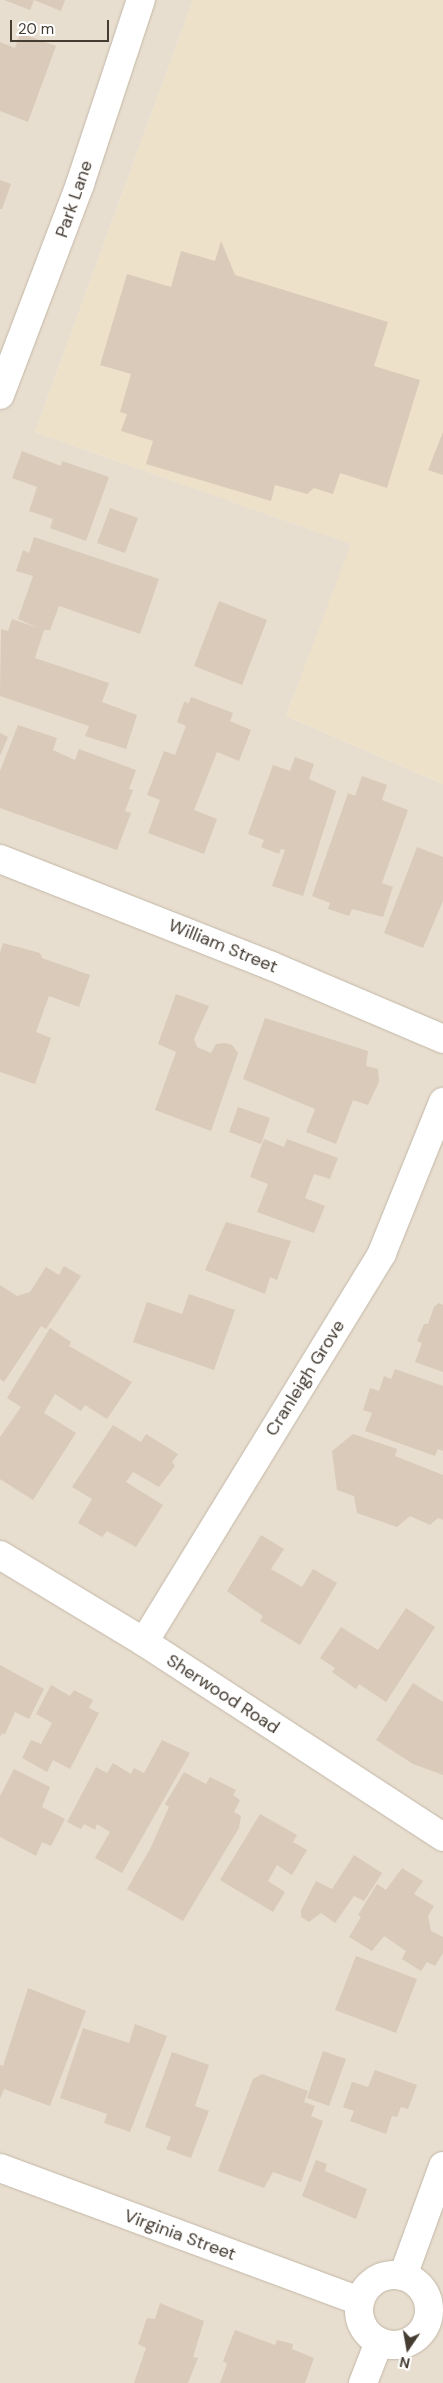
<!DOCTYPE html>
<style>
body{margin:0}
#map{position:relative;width:443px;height:2383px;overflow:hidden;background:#f3ede2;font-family:"DM Sans",sans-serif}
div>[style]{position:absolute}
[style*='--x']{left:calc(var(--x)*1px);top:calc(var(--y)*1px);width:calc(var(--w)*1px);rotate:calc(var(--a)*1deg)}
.residential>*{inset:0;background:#e8decf}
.education>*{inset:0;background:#eee1ca}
.building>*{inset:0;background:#d9cab9}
.roads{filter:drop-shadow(0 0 1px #c2b7a7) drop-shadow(0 0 1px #c2b7a7)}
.minor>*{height:28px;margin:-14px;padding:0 14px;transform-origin:14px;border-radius:14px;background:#fff}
.minor>.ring{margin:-14px;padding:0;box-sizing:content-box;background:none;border:28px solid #fff;border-radius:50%}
span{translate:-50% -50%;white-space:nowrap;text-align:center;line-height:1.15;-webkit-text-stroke:4px #fff;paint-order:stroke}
.street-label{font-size:18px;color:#453c32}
.north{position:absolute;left:383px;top:2323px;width:50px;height:50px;-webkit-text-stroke:4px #fff;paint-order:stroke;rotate:192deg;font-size:14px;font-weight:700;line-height:20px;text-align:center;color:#453c32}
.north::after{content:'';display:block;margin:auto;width:18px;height:22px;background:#453c32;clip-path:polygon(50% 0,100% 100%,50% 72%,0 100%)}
.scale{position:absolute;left:10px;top:20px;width:99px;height:22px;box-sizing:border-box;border:2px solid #453c32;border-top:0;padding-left:6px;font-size:15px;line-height:18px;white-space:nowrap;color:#453c32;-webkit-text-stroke:4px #fff;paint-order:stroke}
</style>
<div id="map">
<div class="residential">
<div style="clip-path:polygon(0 0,193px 0,35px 432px,352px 544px,286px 716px,443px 784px,443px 2383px,0 2383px)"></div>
</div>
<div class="education">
<div style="clip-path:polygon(193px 0,443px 0,443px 784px,286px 716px,351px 544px,35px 432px)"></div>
</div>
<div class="building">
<div style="clip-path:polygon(4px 0,65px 0,61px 11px,34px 0,30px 10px)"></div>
<div style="clip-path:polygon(20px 33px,56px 46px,28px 122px,0 111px,0 42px,15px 48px)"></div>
<div style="clip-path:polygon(0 180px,11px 184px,2px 209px,0 209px)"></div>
<div style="clip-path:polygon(221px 241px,235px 275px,388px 322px,374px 366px,420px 380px,387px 488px,340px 473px,333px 494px,314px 488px,307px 494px,275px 485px,271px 501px,146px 464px,153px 441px,121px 431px,127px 414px,120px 412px,131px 374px,100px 365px,127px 274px,171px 287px,181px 251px,215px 261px)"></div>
<div style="clip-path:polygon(443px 432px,443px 475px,428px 470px)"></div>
<div style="clip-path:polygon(22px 451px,61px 466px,62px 461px,109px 477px,86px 541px,50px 528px,53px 519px,29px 511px,37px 487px,12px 478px)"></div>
<div style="clip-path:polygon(110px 508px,138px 518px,125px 553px,97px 543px)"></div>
<div style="clip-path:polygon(34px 537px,159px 579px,140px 634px,59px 606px,50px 630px,44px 630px,35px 658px,109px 683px,102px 702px,137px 715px,126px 749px,85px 736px,89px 726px,0 696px,1px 629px,8px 631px,12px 619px,38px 628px,18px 619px,33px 576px,16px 571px,23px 550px,29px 553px)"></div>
<div style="clip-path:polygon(219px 601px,267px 620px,242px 685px,194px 666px)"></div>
<div style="clip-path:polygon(191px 697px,233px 713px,230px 721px,251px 730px,239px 761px,217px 752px,194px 810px,217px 819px,204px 854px,148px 833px,160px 800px,147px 795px,164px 751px,175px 755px,186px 726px,177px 722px,184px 702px,189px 703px)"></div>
<div style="clip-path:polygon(18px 725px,57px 738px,53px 750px,75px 760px,79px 749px,136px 770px,129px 789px,133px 790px,125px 811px,131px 813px,117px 850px,0 808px,0 771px)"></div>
<div style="clip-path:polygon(0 733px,8px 737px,0 756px)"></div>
<div style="clip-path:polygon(295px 757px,314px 764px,309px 779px,336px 791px,303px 896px,272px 886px,285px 850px,281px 849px,279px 854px,261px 847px,264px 840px,248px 834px,273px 765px,290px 771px)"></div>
<div style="clip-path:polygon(362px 776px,387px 785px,382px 800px,408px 810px,382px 883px,393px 887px,383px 917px,352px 909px,349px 916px,328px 909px,330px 903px,312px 896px,348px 793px,355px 796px)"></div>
<div style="clip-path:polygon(417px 847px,443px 857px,443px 901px,423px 948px,384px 933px)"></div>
<div style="clip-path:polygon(3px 943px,40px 953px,42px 958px,90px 975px,79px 1007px,49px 996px,36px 1032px,51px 1038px,35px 1084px,0 1072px,0 953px)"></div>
<div style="clip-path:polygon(176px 994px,209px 1006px,194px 1039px,197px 1047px,211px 1053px,216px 1044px,225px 1043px,232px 1045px,238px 1053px,211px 1131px,155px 1110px,176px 1052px,158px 1044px)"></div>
<div style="clip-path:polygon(265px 1018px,368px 1051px,366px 1066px,378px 1069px,379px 1082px,368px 1105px,353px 1100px,336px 1144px,306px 1132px,315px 1109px,243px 1079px)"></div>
<div style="clip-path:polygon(238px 1107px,270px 1118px,261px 1144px,229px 1132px)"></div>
<div style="clip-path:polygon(264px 1139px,284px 1147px,287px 1139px,338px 1158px,330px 1179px,314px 1174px,305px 1198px,325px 1206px,314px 1233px,257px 1212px,268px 1184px,250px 1177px)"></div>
<div style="clip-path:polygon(226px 1222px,291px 1241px,277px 1280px,270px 1277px,265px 1294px,205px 1270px)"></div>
<div style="clip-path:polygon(64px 1266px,81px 1276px,46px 1329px,41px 1326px,4px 1382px,0 1379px,0 1285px,17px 1296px,30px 1292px,46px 1267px,59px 1275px)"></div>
<div style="clip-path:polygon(189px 1294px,235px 1310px,214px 1370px,133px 1342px,147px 1302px,182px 1314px)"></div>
<div style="clip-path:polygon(439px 1303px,443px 1305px,443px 1372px,415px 1362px,422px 1343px,417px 1341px,424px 1324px,428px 1324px,434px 1307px)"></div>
<div style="clip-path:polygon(50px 1328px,71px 1342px,69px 1346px,132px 1382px,107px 1419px,85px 1405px,81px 1411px,55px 1394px,44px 1413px,76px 1433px,33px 1500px,0 1479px,0 1437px,21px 1407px,7px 1398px)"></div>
<div style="clip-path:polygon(395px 1369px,443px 1386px,443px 1451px,438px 1449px,435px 1456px,365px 1431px,372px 1413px,363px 1410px,370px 1388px,379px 1391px,384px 1376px,391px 1379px)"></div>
<div style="clip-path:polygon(113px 1425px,141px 1442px,146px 1434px,178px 1454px,172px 1462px,175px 1466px,159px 1487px,133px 1472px,126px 1482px,163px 1505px,136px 1547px,107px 1531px,102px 1537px,78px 1523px,92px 1499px,72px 1487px)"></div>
<div style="clip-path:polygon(353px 1434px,397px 1449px,395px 1456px,443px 1475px,443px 1520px,438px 1518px,430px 1525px,410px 1516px,397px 1527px,357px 1513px,354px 1496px,337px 1490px,332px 1451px)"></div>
<div style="clip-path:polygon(261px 1535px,284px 1549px,271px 1569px,302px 1587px,313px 1569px,337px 1583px,300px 1645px,260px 1621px,263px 1616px,227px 1591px)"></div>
<div style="clip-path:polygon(406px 1608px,435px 1627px,386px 1702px,359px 1684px,356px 1689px,332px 1672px,335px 1668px,320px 1658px,341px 1627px,378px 1650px)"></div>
<div style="clip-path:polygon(0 1665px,44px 1689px,29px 1719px,15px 1712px,5px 1734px,2px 1733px,0 1737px)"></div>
<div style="clip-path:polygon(413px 1683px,443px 1702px,443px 1775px,413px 1764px,376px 1740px)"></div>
<div style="clip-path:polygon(51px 1685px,70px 1696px,74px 1690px,93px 1700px,89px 1708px,99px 1713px,70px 1769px,53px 1760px,47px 1772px,22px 1758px,31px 1740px,41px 1744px,52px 1723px,36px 1714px)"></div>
<div style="clip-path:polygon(162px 1740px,190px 1753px,122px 1873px,95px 1858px,110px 1832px,97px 1824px,95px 1830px,84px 1824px,81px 1829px,67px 1822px,96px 1767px,107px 1773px,113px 1763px,131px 1774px,134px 1768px,144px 1773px)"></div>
<div style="clip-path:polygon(14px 1769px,50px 1787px,42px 1807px,65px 1819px,51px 1846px,42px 1842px,36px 1856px,0 1837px,0 1796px)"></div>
<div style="clip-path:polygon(184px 1772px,206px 1784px,210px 1777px,236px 1790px,233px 1795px,240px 1800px,234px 1812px,241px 1816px,239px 1828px,183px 1921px,127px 1889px,150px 1849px,169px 1807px,165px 1804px)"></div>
<div style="clip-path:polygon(260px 1814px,297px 1835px,293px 1842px,307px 1850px,292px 1875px,277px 1865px,268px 1881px,285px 1892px,273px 1912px,220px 1880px)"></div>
<div style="clip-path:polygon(354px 1855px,382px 1873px,364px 1901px,354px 1896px,335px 1923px,321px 1913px,309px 1922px,301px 1917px,301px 1910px,316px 1881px,332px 1889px)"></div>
<div style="clip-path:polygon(402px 1868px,423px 1881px,414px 1894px,434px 1906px,428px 1916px,431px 1931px,443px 1937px,443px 1953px,435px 1966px,427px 1962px,421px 1971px,402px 1959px,406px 1951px,384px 1936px,372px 1951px,349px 1937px,361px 1917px,358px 1915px,377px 1884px,386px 1890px)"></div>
<div style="clip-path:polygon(356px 1956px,417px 1979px,396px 2033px,335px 2010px)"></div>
<div style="clip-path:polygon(28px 1988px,86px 2011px,50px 2106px,4px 2089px,0 2099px,0 2065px,3px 2066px)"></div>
<div style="clip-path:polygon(135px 2024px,167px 2036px,130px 2132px,104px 2123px,107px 2114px,60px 2098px,83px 2028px,129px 2043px)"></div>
<div style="clip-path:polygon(323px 2051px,346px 2059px,329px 2106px,307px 2098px)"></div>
<div style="clip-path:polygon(172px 2052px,209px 2065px,195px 2106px,209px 2111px,191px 2158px,166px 2149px,171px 2137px,145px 2127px)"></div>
<div style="clip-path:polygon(375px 2070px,417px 2085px,408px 2109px,401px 2107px,397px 2117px,392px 2116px,386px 2134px,350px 2121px,354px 2111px,343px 2107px,352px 2082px,368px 2087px)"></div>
<div style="clip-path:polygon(262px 2074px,308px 2091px,304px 2102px,315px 2106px,311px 2116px,323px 2121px,301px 2182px,273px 2172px,264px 2188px,218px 2171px,253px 2079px)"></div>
<div style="clip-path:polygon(316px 2160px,327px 2164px,325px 2171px,367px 2189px,356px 2219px,302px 2196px)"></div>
<div style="clip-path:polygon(160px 2303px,204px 2321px,193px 2357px,198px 2358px,188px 2383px,134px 2383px,146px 2348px,138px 2344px,147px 2318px,155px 2319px)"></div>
<div style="clip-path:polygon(235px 2330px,275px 2345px,277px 2340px,293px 2344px,292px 2349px,314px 2358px,305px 2383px,220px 2383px,227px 2364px,223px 2361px)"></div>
</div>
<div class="roads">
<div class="minor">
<div style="--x:0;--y:395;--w:226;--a:-69.2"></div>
<div style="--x:80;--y:184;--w:194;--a:-71.7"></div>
<div style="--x:0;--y:859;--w:292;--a:21.5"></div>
<div style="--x:272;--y:966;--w:186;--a:23.1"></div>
<div style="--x:0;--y:1555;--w:168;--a:31.1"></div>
<div style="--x:144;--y:1642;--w:357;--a:33.1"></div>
<div style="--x:144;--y:1642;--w:456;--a:-58.5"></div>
<div style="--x:382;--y:1253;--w:163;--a:-68"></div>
<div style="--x:0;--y:2168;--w:384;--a:20.3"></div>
<div class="ring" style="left:359px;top:2275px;width:42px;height:42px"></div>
<div style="--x:403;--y:2276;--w:117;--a:-70"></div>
<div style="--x:363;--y:2383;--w:44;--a:-68.7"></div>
</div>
</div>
<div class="street-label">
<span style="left:74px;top:199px;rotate:-71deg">Park Lane</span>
<span style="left:223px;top:946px;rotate:22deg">William Street</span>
<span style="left:305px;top:1378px;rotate:-58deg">Cranleigh Grove</span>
<span style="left:223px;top:1694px;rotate:33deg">Sherwood Road</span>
<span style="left:180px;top:2235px;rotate:20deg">Virginia Street</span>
</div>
<div class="north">N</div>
<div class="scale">20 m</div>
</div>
